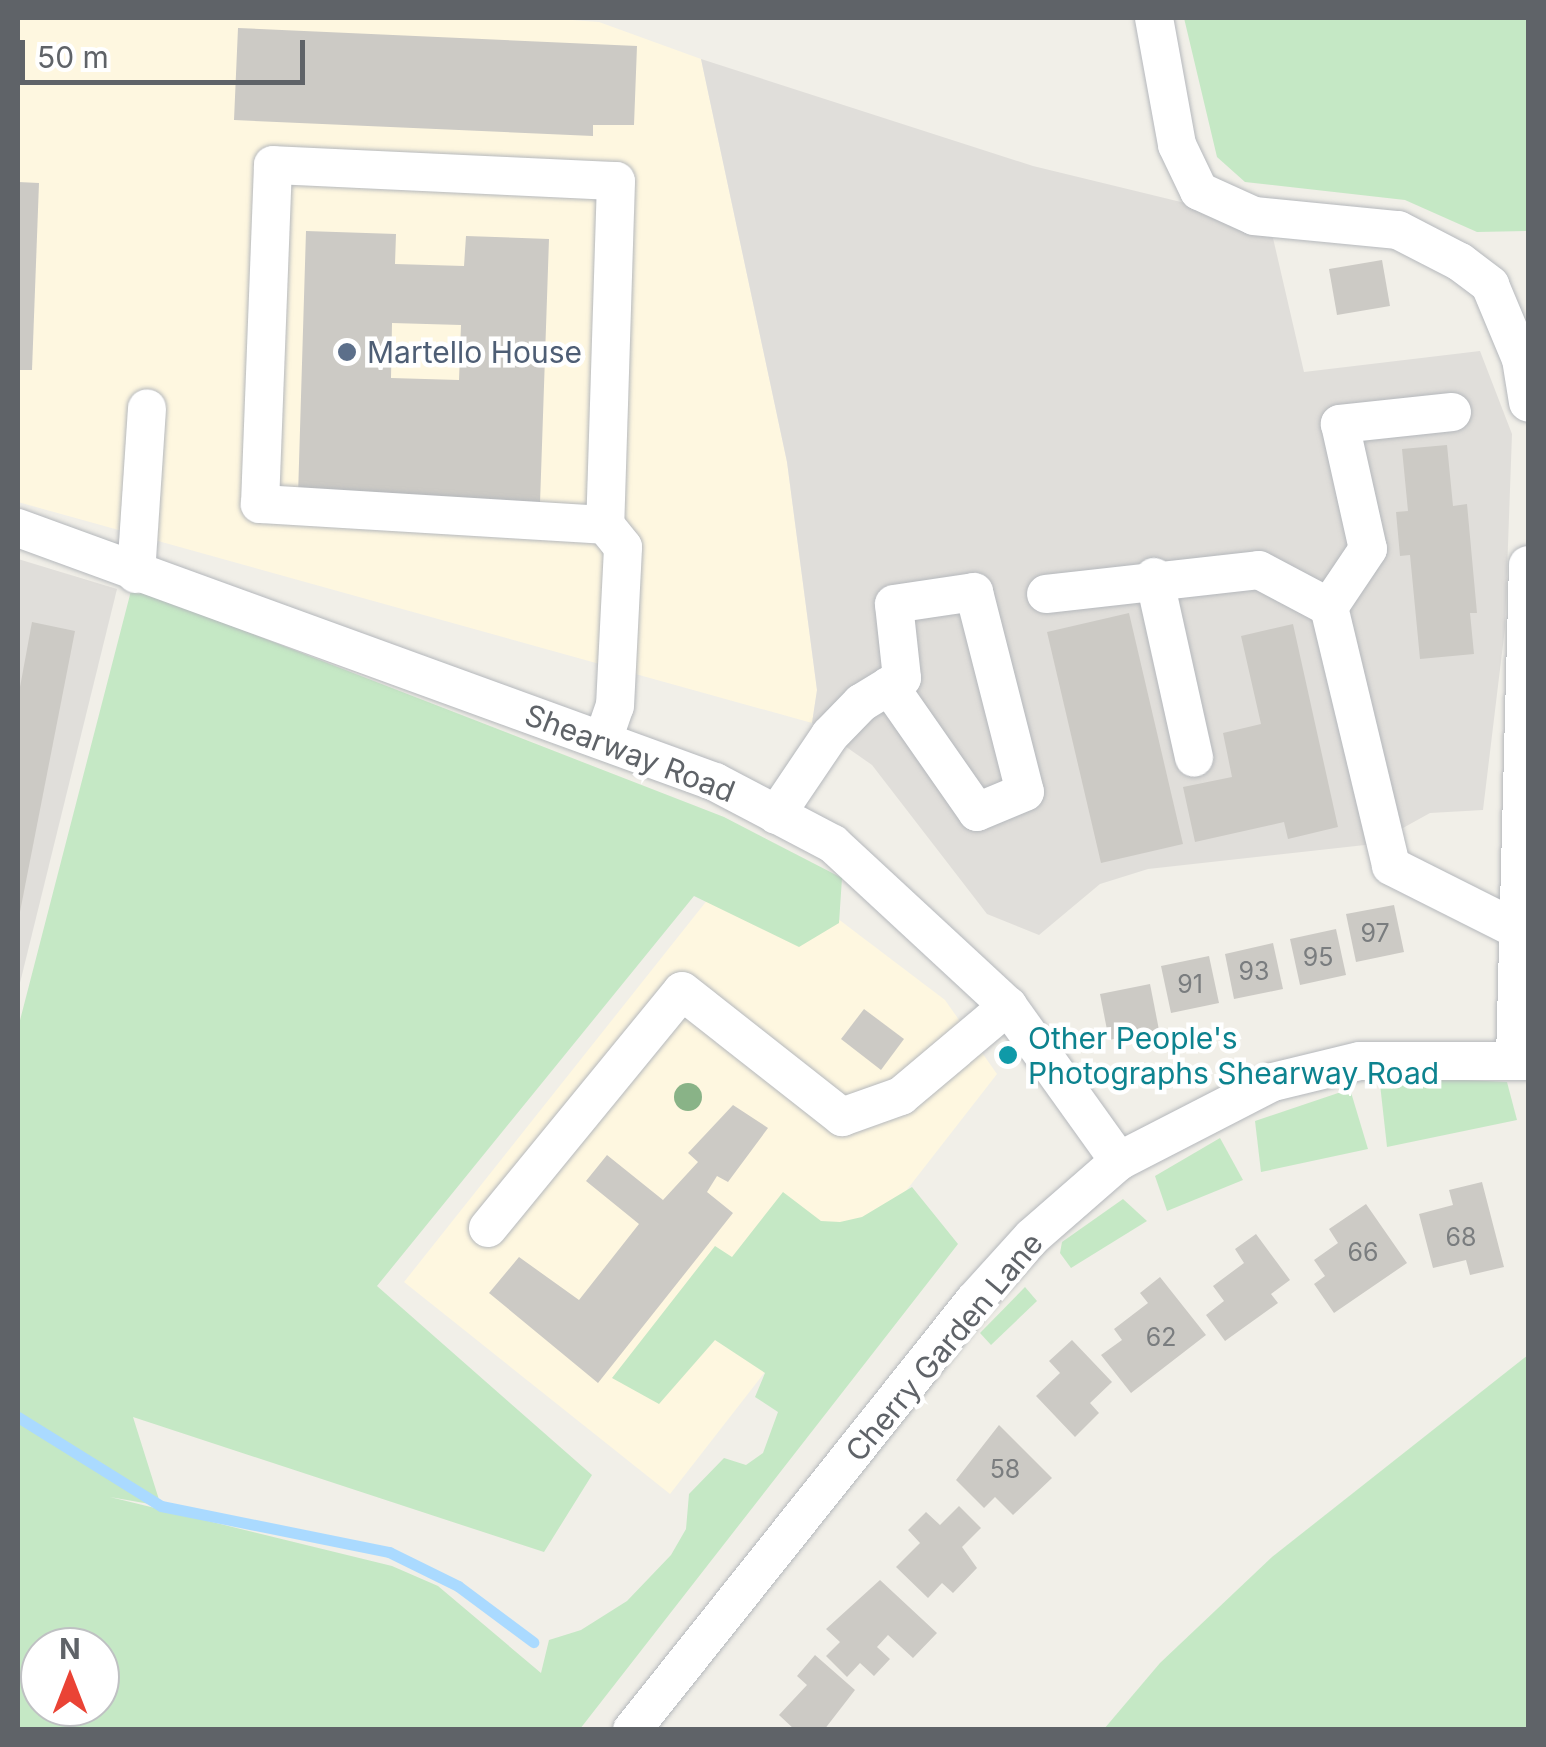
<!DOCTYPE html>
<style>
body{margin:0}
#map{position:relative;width:1546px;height:1747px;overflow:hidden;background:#f1efe8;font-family:Inter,sans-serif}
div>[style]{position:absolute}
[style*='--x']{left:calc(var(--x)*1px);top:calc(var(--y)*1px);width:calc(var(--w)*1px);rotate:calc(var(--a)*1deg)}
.commercial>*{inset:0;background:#fef7e0}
.industrial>*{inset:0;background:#e0deda}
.green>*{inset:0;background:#c5e8c5}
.stream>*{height:11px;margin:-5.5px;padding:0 5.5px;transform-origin:5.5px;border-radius:5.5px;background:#aadaff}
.building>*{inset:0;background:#cccac5}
.roads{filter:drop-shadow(0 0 2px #b5b8bc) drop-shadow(0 0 2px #b5b8bc)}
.minor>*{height:38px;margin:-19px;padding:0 19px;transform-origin:19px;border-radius:19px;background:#fff}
.trees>*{width:28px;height:28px;margin:-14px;border-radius:50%;background:#89b387}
.dots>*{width:28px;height:28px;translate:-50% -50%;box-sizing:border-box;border:5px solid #fff;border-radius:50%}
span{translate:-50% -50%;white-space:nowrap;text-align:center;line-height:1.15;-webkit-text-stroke:9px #fff;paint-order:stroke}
.number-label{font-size:25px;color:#7a7d7f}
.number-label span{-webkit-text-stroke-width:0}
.service-label{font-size:30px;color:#4e5e75}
.left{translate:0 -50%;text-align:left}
.street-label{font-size:30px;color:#5f6368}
.culture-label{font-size:30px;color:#0d838f}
.frame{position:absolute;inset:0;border:20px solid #5f6368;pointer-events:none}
.north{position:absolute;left:20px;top:1627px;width:100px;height:100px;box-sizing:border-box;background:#fff;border:2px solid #bfc1c3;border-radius:50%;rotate:0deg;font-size:28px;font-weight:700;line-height:40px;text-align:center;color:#5f6368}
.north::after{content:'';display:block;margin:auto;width:35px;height:45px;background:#ea4335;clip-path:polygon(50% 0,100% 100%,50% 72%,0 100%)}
.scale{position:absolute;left:20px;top:40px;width:285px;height:45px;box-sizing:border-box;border:5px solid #5f6368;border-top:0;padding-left:12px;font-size:30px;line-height:35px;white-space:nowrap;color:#5f6368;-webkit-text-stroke:8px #fff;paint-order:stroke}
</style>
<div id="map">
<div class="commercial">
<div style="clip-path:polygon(18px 18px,545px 18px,599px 22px,701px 59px,787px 462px,817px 690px,812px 723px,18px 502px)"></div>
<div style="clip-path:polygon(747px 850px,945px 1000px,997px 1074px,670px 1494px,404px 1282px)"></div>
</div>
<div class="industrial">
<div style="clip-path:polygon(701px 59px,1033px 166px,1222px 212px,1273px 238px,1304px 372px,1480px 351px,1512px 434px,1505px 628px,1483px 810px,1430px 813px,1374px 844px,1148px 869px,1100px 884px,1039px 935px,987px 914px,872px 765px,812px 723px,817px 690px,787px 462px)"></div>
<div style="clip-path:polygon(18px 559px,117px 589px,18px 991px)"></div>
</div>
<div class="green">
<div style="clip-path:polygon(1184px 18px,1528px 18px,1528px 231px,1477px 232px,1405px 200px,1245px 182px,1217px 157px)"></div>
<div style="clip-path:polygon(evenodd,132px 587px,724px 817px,842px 878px,839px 923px,799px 947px,694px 896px,377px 1286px,592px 1475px,544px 1552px,133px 1417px,161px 1506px,110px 1497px,392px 1566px,438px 1586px,541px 1673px,549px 1640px,581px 1630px,627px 1601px,671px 1555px,686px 1529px,689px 1494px,724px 1458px,746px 1465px,763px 1453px,778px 1412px,755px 1397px,765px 1373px,715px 1340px,659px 1404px,612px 1378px,715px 1246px,732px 1257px,783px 1192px,821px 1221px,840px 1222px,862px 1217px,912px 1187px,958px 1244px,580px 1729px,18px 1729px,18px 1028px,132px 587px,40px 1647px,100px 1647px,100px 1707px,40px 1707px,40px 1647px)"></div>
<div style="clip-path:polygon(1444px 1079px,1507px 1082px,1517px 1120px,1387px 1147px,1380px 1084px)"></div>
<div style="clip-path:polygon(1350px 1089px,1368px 1149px,1261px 1172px,1255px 1121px)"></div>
<div style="clip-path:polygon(1220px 1138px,1243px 1180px,1167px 1211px,1155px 1176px)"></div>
<div style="clip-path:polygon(1123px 1199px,1147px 1221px,1071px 1268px,1060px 1253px,1062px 1242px)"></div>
<div style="clip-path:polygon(1025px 1287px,1037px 1301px,991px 1345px,980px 1333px)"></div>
<div style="clip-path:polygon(1528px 1355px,1528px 1729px,1104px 1729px,1160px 1663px,1272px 1557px)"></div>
</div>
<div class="stream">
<div style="--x:18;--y:1417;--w:168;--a:31.9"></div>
<div style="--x:161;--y:1506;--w:233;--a:11.4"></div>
<div style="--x:389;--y:1552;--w:77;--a:26.2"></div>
<div style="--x:458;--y:1586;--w:94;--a:36.7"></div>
</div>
<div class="building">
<div style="clip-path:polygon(238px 28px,637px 46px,634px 125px,593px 125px,593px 136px,234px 120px)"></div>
<div style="clip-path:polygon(18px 182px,39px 183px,32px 370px,18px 370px)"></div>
<div style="clip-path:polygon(evenodd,306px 231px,396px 234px,395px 264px,464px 266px,466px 236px,549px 239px,540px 504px,298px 496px,306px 231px,392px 323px,461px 325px,459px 380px,391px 378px,392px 323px)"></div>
<div style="clip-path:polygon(1382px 260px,1390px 306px,1337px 315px,1329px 269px)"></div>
<div style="clip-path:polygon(1447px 445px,1453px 506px,1467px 504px,1477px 613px,1470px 613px,1474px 654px,1420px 659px,1410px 555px,1400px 556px,1396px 512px,1408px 511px,1402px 449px)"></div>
<div style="clip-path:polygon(1129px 613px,1183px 844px,1101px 863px,1047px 632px)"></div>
<div style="clip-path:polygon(32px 622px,75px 631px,19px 917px,18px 698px)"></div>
<div style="clip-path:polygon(1293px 624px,1338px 827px,1288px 839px,1284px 822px,1195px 842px,1183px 787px,1232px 777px,1223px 733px,1261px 724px,1241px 636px)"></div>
<div style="clip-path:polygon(1394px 905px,1404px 952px,1356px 962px,1346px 914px)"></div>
<div style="clip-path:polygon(1336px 929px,1346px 975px,1300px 985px,1290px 939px)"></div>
<div style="clip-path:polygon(1273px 943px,1283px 989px,1234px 999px,1225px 954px)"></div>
<div style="clip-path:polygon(1209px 956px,1219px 1003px,1171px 1013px,1161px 966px)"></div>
<div style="clip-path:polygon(1150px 984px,1159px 1030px,1109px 1040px,1100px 994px)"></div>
<div style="clip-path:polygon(864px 1009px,904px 1039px,881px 1070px,841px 1039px)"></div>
<div style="clip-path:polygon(733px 1105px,768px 1128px,728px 1182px,717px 1176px,707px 1192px,733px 1213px,598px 1383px,489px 1293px,519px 1257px,579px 1300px,639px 1224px,586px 1181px,607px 1155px,663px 1200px,698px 1162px,688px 1153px)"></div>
<div style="clip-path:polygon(1482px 1182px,1504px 1267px,1470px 1275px,1466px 1260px,1433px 1268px,1419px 1214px,1453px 1205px,1449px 1190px)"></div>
<div style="clip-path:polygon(1366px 1204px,1407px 1263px,1334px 1313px,1314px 1284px,1325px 1276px,1314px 1260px,1338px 1243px,1329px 1229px)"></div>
<div style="clip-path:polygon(1256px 1234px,1290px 1280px,1271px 1294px,1278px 1303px,1225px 1341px,1206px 1315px,1224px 1301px,1213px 1286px,1244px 1263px,1235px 1249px)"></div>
<div style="clip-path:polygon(1160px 1277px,1206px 1335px,1131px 1393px,1101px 1355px,1122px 1340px,1114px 1329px,1148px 1303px,1140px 1293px)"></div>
<div style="clip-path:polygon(1072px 1340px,1112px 1382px,1090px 1403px,1099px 1413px,1075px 1437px,1036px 1396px,1060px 1373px,1049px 1361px)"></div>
<div style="clip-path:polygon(999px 1425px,1052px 1478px,1013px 1515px,995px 1497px,984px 1508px,956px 1480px)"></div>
<div style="clip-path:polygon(959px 1506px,981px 1528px,962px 1547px,977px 1568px,953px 1593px,942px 1583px,928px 1598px,896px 1567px,920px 1543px,908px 1530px,926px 1512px,940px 1525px)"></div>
<div style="clip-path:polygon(880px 1580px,937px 1633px,913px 1658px,888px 1635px,877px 1647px,890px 1659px,874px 1676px,860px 1663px,847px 1677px,826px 1656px,840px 1642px,826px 1629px)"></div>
<div style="clip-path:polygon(815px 1655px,855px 1690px,824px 1730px,795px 1730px,779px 1715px,807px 1685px,797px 1676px)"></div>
</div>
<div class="roads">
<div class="minor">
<div style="--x:1154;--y:18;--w:129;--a:79.7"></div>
<div style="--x:1177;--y:145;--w:51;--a:64.4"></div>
<div style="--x:1199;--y:191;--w:60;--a:24.4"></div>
<div style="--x:1254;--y:216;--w:145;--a:5.6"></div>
<div style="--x:1398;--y:230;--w:70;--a:27.3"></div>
<div style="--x:1460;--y:262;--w:38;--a:37"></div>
<div style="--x:1490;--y:285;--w:80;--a:67.3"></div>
<div style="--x:1521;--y:359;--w:44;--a:80.8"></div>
<div style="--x:273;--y:165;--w:343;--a:2.7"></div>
<div style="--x:616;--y:181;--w:344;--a:91.8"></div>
<div style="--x:605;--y:525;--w:346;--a:-176.5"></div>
<div style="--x:260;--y:504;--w:339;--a:-87.8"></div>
<div style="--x:1452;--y:412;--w:113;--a:173.9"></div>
<div style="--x:1340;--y:424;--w:128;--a:77.4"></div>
<div style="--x:1368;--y:549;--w:70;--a:123.9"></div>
<div style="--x:1329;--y:607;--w:266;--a:76.5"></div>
<div style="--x:1391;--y:866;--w:144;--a:26.7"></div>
<div style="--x:18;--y:528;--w:742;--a:20.02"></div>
<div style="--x:715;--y:782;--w:133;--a:27.7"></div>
<div style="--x:833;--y:844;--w:238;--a:42.8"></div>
<div style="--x:1008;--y:1006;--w:191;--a:54.4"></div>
<div style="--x:136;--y:574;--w:166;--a:-86.2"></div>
<div style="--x:1154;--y:577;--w:185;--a:77.5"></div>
<div style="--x:1046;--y:594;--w:214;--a:-6.4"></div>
<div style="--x:1259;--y:570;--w:79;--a:27.9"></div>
<div style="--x:603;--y:740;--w:36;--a:-71"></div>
<div style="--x:615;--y:706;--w:159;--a:-87.1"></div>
<div style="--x:623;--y:547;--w:28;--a:-129"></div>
<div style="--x:776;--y:815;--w:97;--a:-56"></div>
<div style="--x:830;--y:735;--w:45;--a:-45.9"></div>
<div style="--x:861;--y:703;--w:48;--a:-31.4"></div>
<div style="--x:902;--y:678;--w:74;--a:-96.2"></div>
<div style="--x:894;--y:604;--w:81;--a:-8.5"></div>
<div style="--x:974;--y:592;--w:206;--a:75.7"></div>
<div style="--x:1025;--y:792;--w:52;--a:157.4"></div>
<div style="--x:977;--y:812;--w:154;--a:-124.9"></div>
<div style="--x:1515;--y:1059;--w:494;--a:-88.5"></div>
<div style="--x:488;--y:1228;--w:306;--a:-50.7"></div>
<div style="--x:682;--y:991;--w:204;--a:38.2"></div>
<div style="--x:842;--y:1117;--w:63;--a:-19.6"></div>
<div style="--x:901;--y:1096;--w:140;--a:-40.1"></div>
<div style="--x:632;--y:1730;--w:549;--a:-51.44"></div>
<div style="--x:974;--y:1301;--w:86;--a:-47.8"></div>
<div style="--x:1032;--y:1237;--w:116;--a:-41.1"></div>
<div style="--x:1119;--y:1161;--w:173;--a:-27.2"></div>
<div style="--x:1273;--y:1082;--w:89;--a:-13.6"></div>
<div style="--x:1360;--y:1061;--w:168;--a:0"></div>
</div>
</div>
<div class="trees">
<div style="left:688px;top:1097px"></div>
</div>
<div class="dots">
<div style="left:347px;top:352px;background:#5c6f8a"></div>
<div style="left:1008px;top:1055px;background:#0f9aa8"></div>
</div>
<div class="number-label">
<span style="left:1375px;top:933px">97</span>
<span style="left:1318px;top:957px">95</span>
<span style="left:1254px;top:971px">93</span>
<span style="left:1190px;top:984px">91</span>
<span style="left:1461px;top:1237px">68</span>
<span style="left:1363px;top:1252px">66</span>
<span style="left:1161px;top:1337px">62</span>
<span style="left:1005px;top:1469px">58</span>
</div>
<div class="service-label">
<span class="left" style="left:367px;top:352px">Martello House</span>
</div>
<div class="street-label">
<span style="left:630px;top:753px;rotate:21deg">Shearway Road</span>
<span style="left:944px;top:1347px;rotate:-50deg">Cherry Garden Lane</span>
</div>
<div class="culture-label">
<span class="left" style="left:1028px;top:1055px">Other People's<br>Photographs Shearway Road</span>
</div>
<div class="frame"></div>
<div class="north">N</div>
<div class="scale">50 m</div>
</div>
